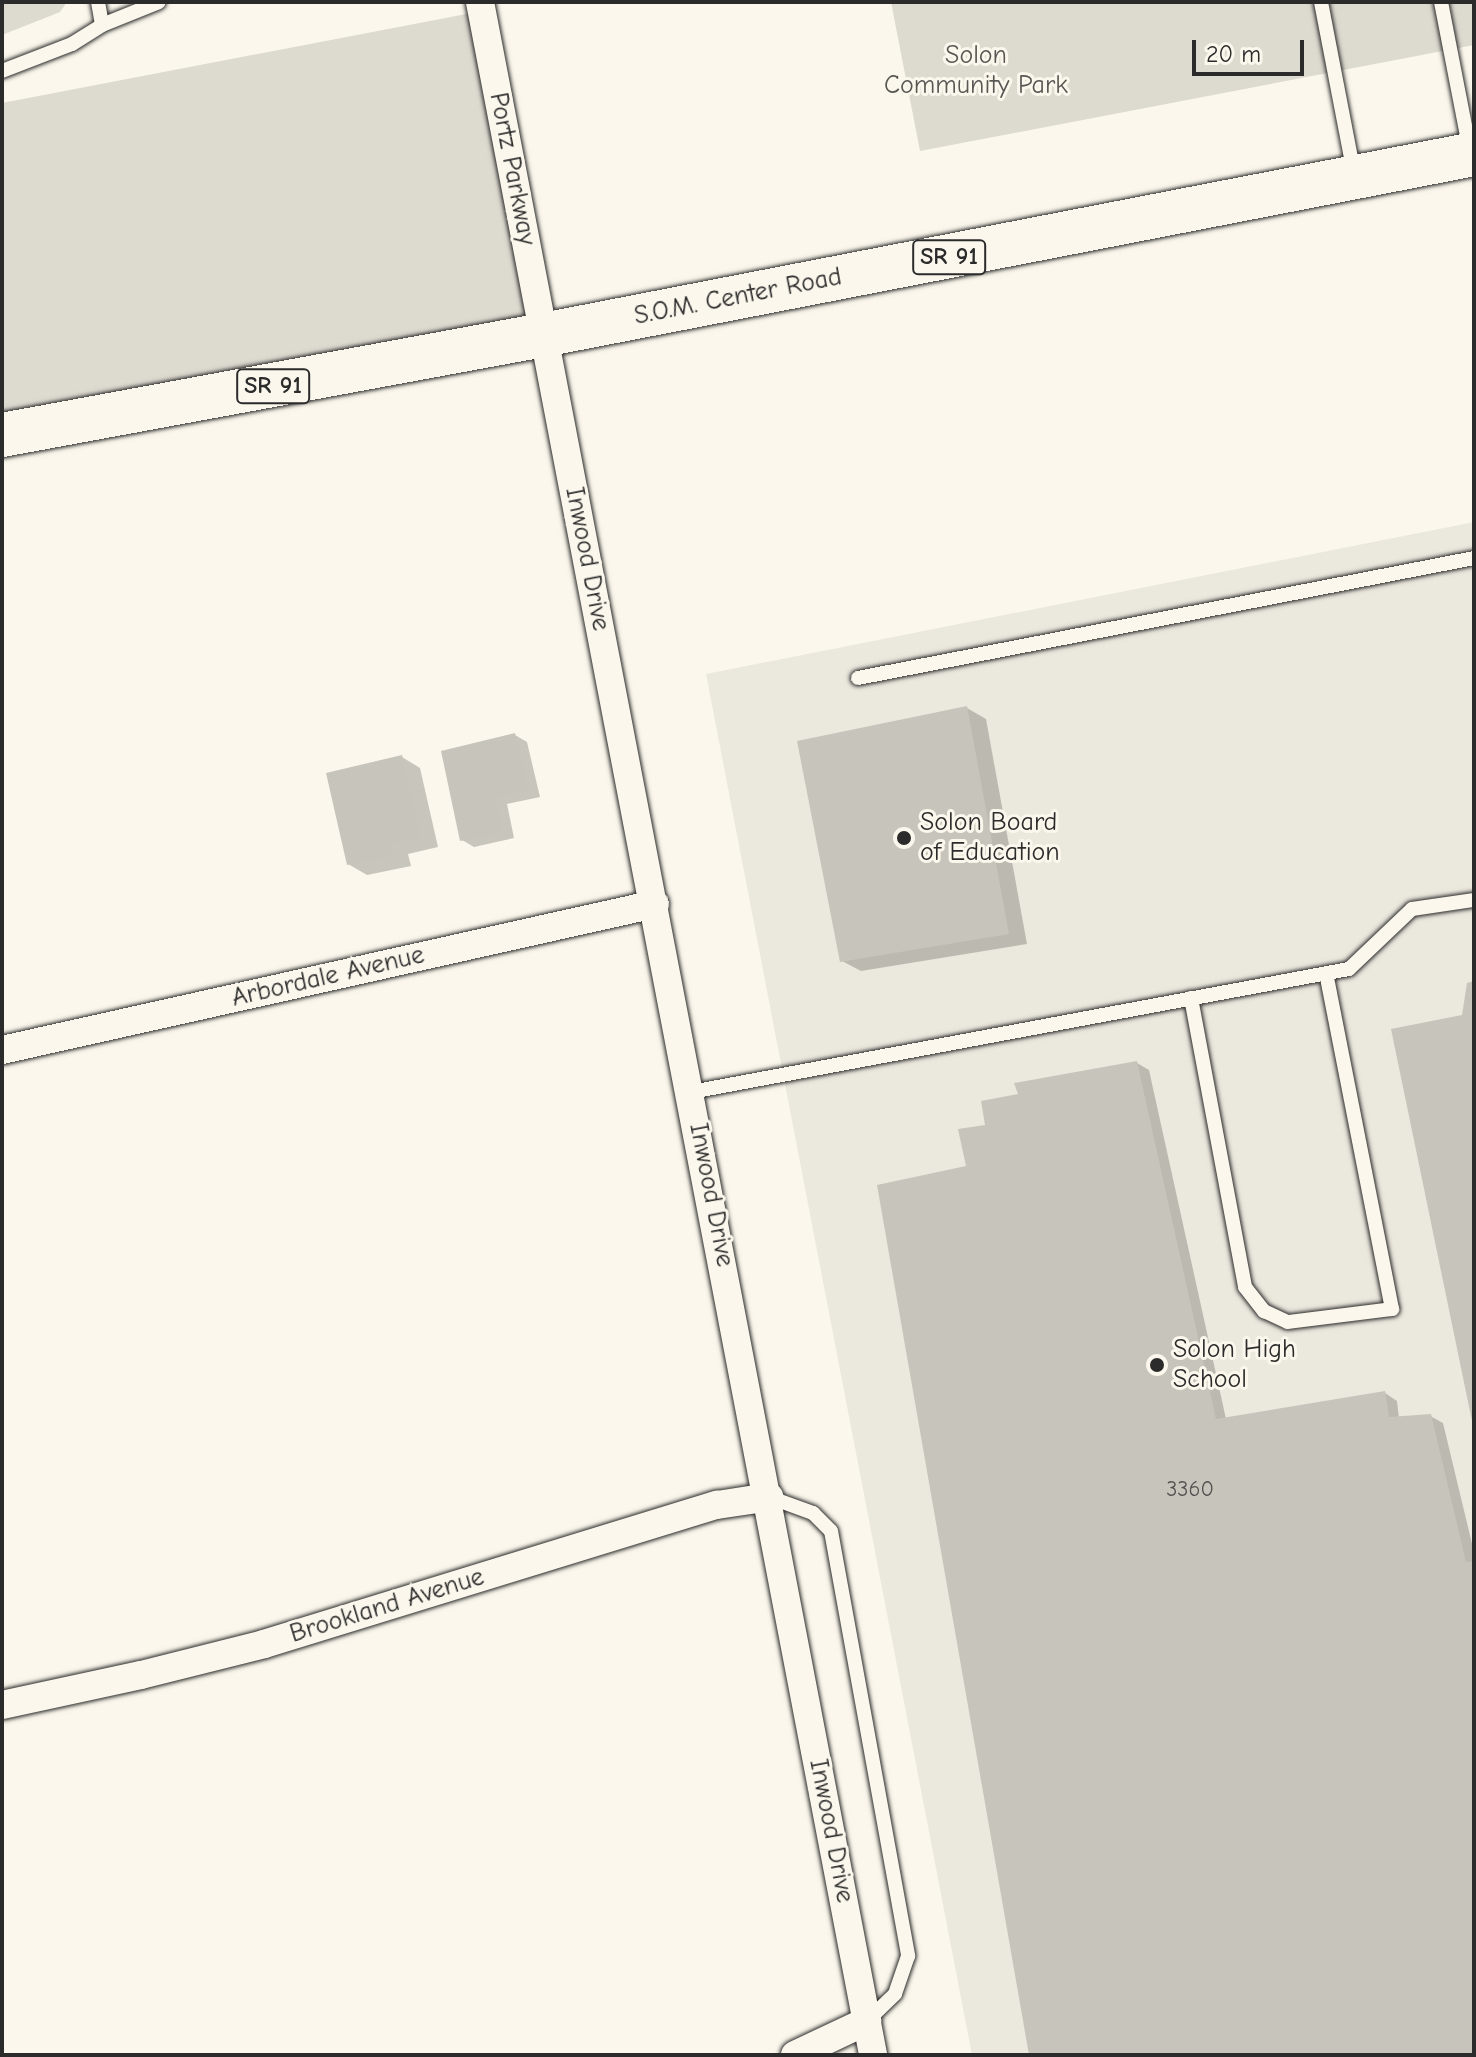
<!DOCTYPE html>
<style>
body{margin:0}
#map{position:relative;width:1476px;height:2057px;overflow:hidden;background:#fbf7ec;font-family:"Comic Neue",sans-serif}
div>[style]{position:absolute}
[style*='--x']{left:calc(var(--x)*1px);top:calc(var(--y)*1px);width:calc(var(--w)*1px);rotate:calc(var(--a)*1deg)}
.built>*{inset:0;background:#ebe8de}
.green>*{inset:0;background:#dddad0}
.shadow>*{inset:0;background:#0003}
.building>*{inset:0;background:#c7c4bc}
.roads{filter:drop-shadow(0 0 2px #2b2b2b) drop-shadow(0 0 2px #2b2b2b)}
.service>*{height:14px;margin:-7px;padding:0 7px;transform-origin:7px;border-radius:7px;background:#fbf7ec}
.minor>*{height:28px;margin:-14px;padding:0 14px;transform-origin:14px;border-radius:14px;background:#fbf7ec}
.primary>*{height:44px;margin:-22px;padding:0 22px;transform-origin:22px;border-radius:22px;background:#fbf7ec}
.dots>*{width:22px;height:22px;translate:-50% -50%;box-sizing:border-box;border:4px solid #fbf7ec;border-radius:50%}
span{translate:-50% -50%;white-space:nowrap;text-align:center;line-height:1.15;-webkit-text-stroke:6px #fbf7ec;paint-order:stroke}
.number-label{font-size:22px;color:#52514f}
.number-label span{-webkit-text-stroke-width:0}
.shield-label span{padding:2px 6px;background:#fbf7ec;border:2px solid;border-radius:6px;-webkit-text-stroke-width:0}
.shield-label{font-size:24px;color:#2b2b2b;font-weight:700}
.park-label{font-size:26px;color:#585754}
.street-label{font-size:26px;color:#2b2b2b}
.poi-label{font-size:26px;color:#2b2b2b}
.left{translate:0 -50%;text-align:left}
.frame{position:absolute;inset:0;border:4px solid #2b2b2b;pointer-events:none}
.scale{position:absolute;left:1192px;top:40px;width:112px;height:36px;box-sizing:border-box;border:4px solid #2b2b2b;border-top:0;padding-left:10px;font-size:24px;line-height:28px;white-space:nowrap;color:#2b2b2b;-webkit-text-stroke:6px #fbf7ec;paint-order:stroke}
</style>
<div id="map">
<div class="built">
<div style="clip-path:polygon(1474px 522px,1474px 2055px,972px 2055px,706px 674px)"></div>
</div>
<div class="green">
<div style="clip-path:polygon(2px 2px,67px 2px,60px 12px,2px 35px)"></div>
<div style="clip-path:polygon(891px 2px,1474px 2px,1474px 45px,920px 151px)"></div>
<div style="clip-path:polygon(482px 11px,543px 335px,2px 435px,2px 103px)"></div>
</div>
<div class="shadow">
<div style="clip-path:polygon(967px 708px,986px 719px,1027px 944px,861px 971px,842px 961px)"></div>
<div style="clip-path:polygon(515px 735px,527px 742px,540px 797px,507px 804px,514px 838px,474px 847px,462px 840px)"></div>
<div style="clip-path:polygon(402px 757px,420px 768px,438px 847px,408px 854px,411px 866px,367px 875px,348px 864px)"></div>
<div style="clip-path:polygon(1137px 1063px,1149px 1070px,1226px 1419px,1385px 1393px,1397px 1401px,1399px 1418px,1430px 1416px,1443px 1423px,1474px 1552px,1474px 2055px,1031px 2055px,968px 1167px,987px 1126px,1020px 1096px)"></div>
</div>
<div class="building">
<div style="clip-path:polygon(967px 706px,1009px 934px,840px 962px,797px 741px)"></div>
<div style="clip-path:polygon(515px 733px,528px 790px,496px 797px,503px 832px,460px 841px,441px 751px)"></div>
<div style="clip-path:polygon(402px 755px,420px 837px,390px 844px,393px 855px,347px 865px,326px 773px)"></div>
<div style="clip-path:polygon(1474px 981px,1474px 1426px,1473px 1426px,1391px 1029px,1462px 1015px,1467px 983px)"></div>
<div style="clip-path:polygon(1137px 1061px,1216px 1419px,1385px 1391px,1389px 1417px,1431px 1414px,1466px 1562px,1474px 1561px,1474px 2055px,1029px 2055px,877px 1185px,966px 1166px,958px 1129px,985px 1125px,981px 1101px,1018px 1094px,1014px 1083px)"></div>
</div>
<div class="roads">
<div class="service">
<div style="--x:98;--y:2;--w:23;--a:80"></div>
<div style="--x:1321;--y:2;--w:175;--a:79.1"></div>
<div style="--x:1441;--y:2;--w:152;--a:79"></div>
<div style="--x:2;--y:71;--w:75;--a:-21.1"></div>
<div style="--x:72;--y:44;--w:36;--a:-32"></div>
<div style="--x:102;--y:25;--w:61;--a:-22"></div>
<div style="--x:858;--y:678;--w:628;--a:-11.02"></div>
<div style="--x:1191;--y:998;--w:294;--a:79.4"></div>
<div style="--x:1245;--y:1287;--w:31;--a:52"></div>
<div style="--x:1264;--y:1311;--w:26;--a:25"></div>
<div style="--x:1288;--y:1322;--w:105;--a:-7.1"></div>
<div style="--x:1392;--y:1309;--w:342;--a:-101.1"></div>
<div style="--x:691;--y:1092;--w:669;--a:-10.59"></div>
<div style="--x:1349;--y:969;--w:87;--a:-43.6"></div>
<div style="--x:1412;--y:909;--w:63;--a:-8.3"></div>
<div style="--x:769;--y:1497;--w:47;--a:20"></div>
<div style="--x:813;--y:1513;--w:25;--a:45"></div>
<div style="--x:831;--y:1531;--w:432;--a:79.7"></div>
<div style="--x:908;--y:1956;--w:40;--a:108.9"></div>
<div style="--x:895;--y:1994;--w:39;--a:136"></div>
</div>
<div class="minor">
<div style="--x:480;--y:2;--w:2090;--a:79.16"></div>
<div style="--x:2;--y:1050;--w:669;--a:-12.6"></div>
<div style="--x:2;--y:1705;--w:142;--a:-12.2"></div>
<div style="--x:141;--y:1675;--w:127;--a:-14.1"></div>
<div style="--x:264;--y:1644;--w:474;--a:-17.1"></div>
<div style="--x:717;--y:1505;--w:53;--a:-8.7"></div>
<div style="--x:795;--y:2055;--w:80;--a:-25.3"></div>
</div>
<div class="primary">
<div style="--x:2;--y:435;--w:550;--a:-10.47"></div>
<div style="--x:543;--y:335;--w:948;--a:-11"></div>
</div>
</div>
<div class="dots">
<div style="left:904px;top:838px;background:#2b2b2b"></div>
<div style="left:1157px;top:1365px;background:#2b2b2b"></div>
</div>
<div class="number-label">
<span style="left:1190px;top:1490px">3360</span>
</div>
<div class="shield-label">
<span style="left:949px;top:257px">SR 91</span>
<span style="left:273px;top:386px">SR 91</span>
</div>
<div class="park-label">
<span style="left:976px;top:71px">Solon<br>Community Park</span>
</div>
<div class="street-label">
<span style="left:512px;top:169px;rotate:79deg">Portz Parkway</span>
<span style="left:738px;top:297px;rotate:-11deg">S.O.M. Center Road</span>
<span style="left:587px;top:559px;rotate:79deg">Inwood Drive</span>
<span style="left:328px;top:977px;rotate:-13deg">Arbordale Avenue</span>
<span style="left:711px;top:1195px;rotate:79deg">Inwood Drive</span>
<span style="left:387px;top:1606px;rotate:-17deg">Brookland Avenue</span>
<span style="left:831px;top:1831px;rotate:79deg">Inwood Drive</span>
</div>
<div class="poi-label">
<span class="left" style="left:920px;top:838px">Solon Board<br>of Education</span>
<span class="left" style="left:1173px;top:1365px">Solon High<br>School</span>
</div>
<div class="frame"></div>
<div class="scale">20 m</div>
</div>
